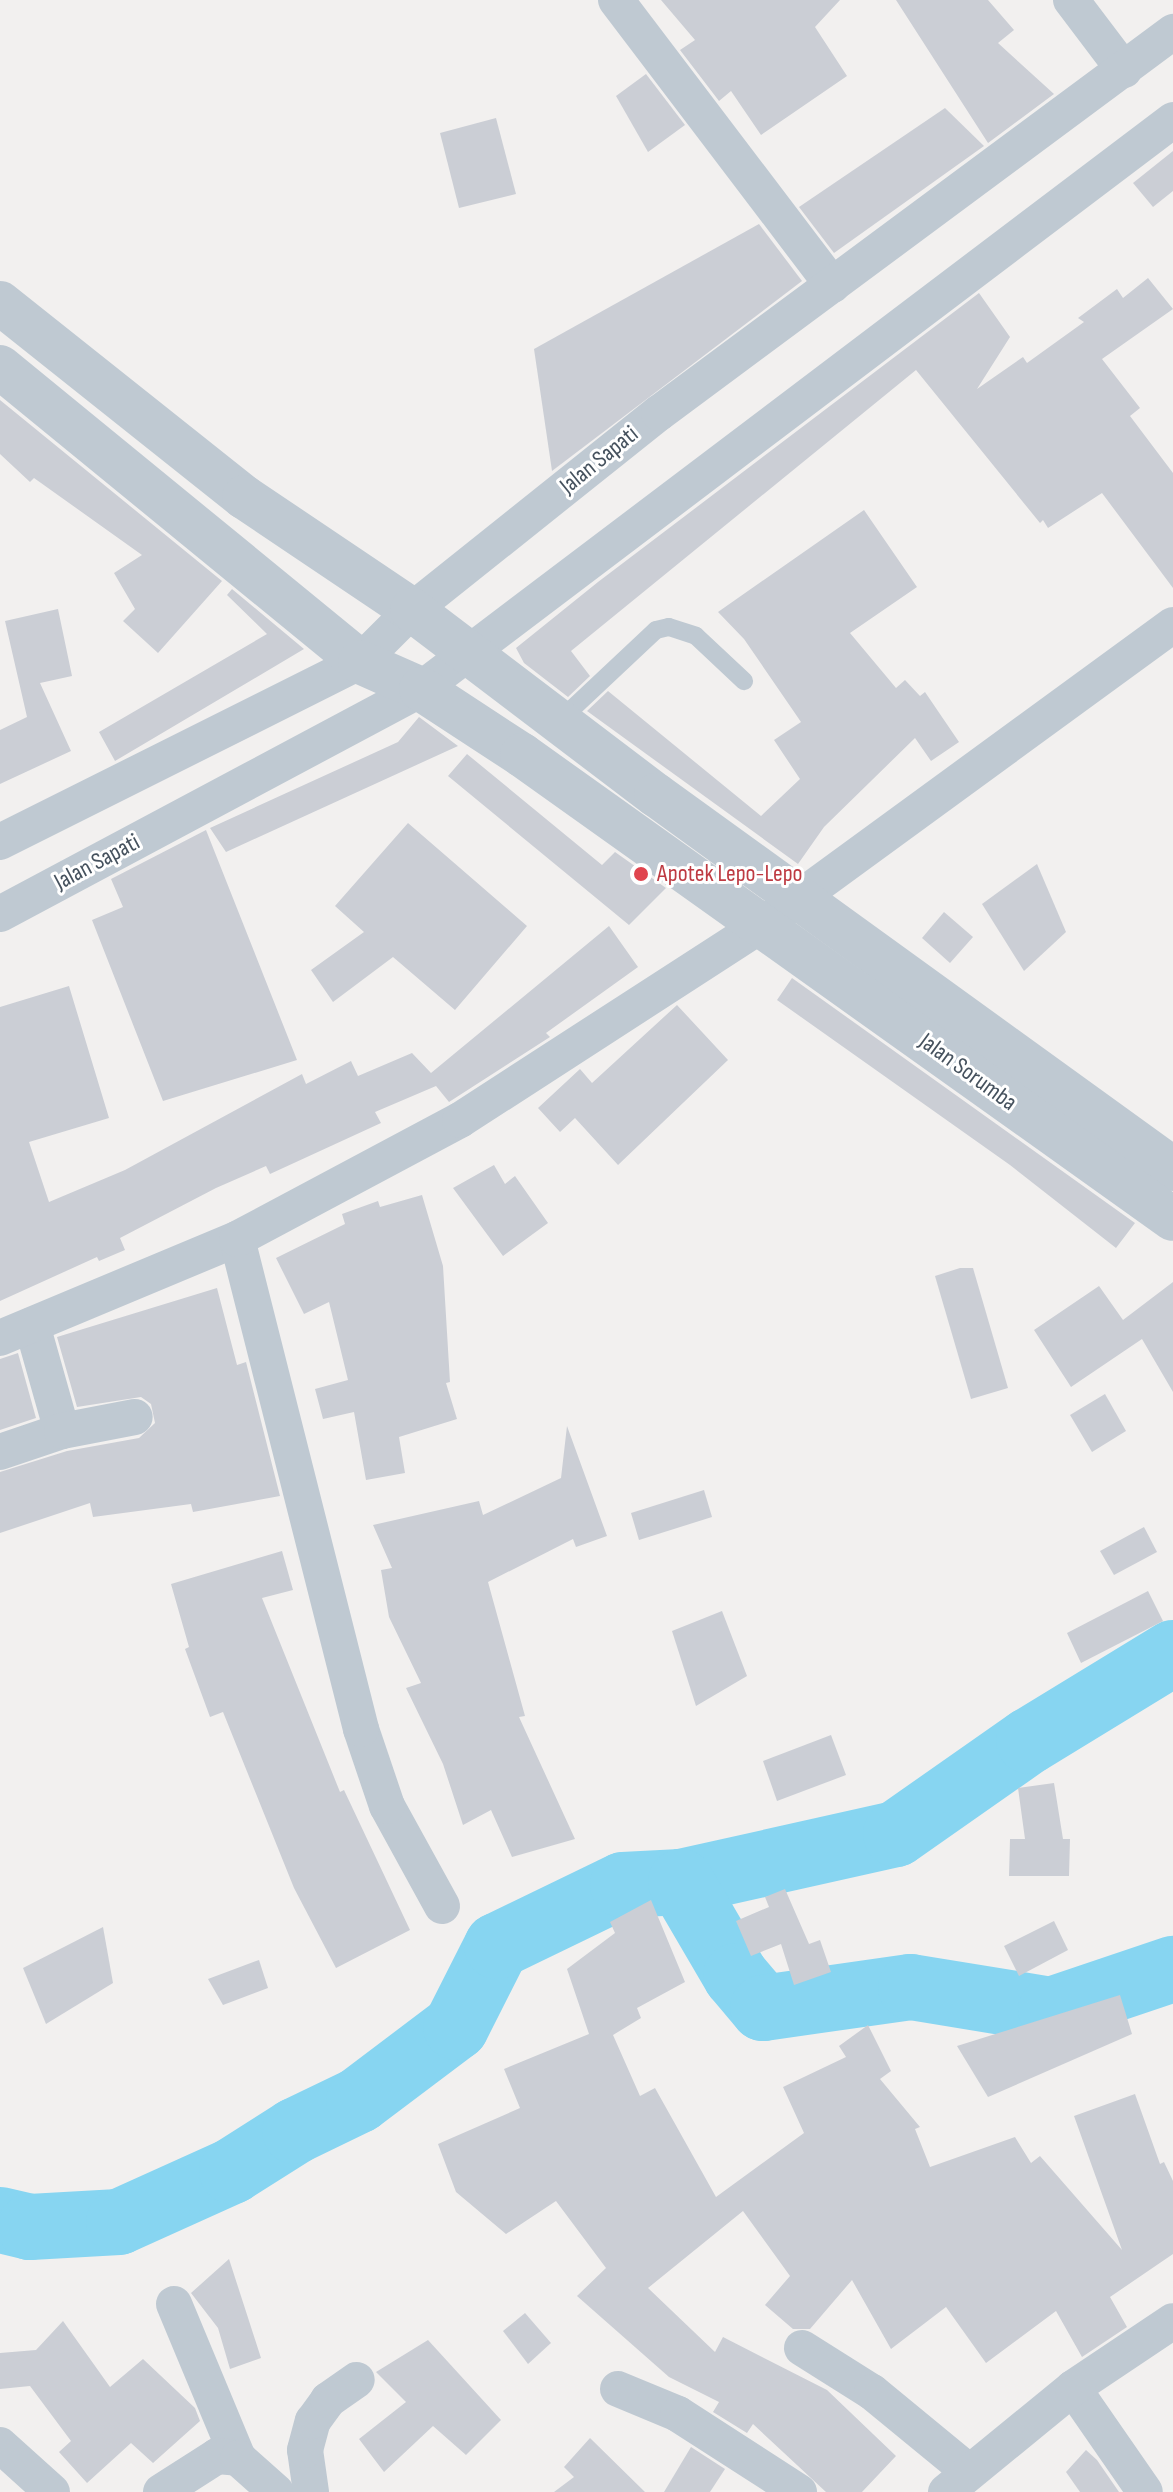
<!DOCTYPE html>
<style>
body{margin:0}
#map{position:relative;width:1173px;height:2492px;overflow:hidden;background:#f2f0ef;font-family:"Sofia Sans Condensed",sans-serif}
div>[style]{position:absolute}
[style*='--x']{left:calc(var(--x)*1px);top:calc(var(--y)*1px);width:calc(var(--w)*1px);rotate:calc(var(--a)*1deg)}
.river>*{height:66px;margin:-33px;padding:0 33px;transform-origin:33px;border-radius:33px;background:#87d5f1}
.building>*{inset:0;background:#cbced5}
.service>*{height:18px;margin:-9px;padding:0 9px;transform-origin:9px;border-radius:9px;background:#bfc9d2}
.minor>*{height:36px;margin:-18px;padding:0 18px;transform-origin:18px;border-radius:18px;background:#bfc9d2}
.tertiary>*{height:44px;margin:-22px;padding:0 22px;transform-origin:22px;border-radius:22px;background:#bfc9d2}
.dots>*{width:22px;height:22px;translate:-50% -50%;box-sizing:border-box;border:4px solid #fff;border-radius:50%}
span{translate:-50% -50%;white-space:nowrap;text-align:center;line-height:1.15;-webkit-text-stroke:6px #fff;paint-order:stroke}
.street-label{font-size:24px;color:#46525e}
.health-label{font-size:24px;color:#be3a42}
.left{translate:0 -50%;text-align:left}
</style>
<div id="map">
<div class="river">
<div style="--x:681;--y:1882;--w:220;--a:-12.6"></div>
<div style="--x:896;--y:1834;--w:162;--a:-35"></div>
<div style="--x:1029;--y:1741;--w:169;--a:-31.4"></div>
<div style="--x:0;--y:2220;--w:31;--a:13"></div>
<div style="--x:30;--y:2227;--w:89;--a:-3.2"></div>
<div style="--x:119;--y:2222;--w:124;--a:-24.3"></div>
<div style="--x:232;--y:2171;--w:75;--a:-32.4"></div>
<div style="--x:295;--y:2131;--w:71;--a:-25.8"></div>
<div style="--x:359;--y:2100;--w:121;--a:-37"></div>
<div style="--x:456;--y:2027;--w:91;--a:-63.2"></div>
<div style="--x:497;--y:1946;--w:140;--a:-25.8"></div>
<div style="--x:623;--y:1885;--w:58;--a:-3"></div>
<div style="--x:681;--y:1882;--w:109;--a:59.7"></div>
<div style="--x:736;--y:1976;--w:42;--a:49.8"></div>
<div style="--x:763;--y:2008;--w:149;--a:-8.1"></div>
<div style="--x:911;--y:1987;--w:142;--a:9.3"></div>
<div style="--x:1051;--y:2010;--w:129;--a:-18.6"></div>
</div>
<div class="building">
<div style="clip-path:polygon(661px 0,840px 0,815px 27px,847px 76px,761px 135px,731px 91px,719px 101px,680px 50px,695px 40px)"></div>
<div style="clip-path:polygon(896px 0,988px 0,1014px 30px,998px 43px,1054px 94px,988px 143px)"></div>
<div style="clip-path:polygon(646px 74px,685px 125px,648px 152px,616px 96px)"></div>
<div style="clip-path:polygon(945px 108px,984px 146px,834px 253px,799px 207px)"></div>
<div style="clip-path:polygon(496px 118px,516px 194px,459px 208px,440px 133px)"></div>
<div style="clip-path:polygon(1173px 151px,1173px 191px,1153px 207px,1133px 183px)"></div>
<div style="clip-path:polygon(759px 224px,802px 281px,552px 471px,534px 349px)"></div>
<div style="clip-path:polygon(1148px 278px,1173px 309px,1102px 359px,1140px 408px,1130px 416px,1173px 473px,1173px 588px,1102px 493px,1048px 528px,1043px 520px,1040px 523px,916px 370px,571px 651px,590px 676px,568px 697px,524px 663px,516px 648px,598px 582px,979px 293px,1010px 337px,977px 389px,1023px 357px,1027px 363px,1084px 322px,1078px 318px,1117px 289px,1123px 298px)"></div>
<div style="clip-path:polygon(0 400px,222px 581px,158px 653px,123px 621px,135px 609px,114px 573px,142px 555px,34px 478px,30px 482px,0 454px)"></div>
<div style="clip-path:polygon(864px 510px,917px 587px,850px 633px,896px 688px,905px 680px,920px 696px,925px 692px,959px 742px,931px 761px,915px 738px,824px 827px,798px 864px,587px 711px,608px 691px,761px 816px,800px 779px,774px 740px,801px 722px,744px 639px,718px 612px)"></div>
<div style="clip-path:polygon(232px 589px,304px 649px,115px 761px,99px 732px,267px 634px,227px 595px)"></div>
<div style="clip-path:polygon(58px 609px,72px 676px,40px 683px,71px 751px,0 784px,0 730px,27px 717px,5px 621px)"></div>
<div style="clip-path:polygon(419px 717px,458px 746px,226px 852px,210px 828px,398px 742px)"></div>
<div style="clip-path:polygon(467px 754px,602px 865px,615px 852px,666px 888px,629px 925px,448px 776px)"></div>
<div style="clip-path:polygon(408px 823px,527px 926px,455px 1010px,393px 957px,333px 1002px,311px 970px,364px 932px,335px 906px)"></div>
<div style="clip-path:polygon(206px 830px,297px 1060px,163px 1101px,92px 920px,123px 907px,111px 879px)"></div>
<div style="clip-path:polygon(1037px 864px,1066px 932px,1024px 971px,982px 904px)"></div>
<div style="clip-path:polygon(944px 912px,973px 937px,950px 963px,922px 938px)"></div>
<div style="clip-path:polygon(609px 926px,638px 967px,546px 1033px,550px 1037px,449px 1102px,436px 1086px,375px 1112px,381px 1123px,270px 1174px,266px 1166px,216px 1188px,120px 1238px,125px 1250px,99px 1261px,97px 1257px,0 1301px,0 1007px,69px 986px,109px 1118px,29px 1142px,49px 1202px,125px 1170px,302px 1074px,306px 1084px,351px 1061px,358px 1076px,412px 1053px,431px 1073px)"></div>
<div style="clip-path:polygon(792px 978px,1135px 1223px,1116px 1248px,1010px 1165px,777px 1000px)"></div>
<div style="clip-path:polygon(677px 1005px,728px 1060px,618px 1165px,575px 1118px,560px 1132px,538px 1108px,580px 1069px,592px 1083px)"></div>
<div style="clip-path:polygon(494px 1165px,505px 1184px,515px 1176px,548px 1223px,503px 1256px,453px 1188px)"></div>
<div style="clip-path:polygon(422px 1195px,443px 1266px,450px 1382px,446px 1383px,457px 1419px,399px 1437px,405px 1473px,366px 1480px,354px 1412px,323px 1419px,315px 1389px,348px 1380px,329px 1302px,304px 1314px,276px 1258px,345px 1224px,342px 1214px,378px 1201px,380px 1207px)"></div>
<div style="clip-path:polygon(960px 1268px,973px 1268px,1008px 1388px,971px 1399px,935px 1276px)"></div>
<div style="clip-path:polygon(1173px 1282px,1173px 1392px,1142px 1339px,1071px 1387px,1034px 1330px,1099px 1286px,1123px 1320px)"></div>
<div style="clip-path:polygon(217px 1288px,237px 1365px,246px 1362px,280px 1496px,193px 1512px,191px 1504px,93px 1517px,90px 1503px,0 1533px,0 1472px,67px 1451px,139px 1438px,155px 1423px,151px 1404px,141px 1397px,77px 1407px,57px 1337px)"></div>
<div style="clip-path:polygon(18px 1353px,36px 1418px,0 1430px,0 1359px)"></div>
<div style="clip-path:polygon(1105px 1394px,1126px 1431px,1092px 1452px,1070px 1415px)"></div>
<div style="clip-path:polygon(567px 1426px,607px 1536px,576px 1547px,573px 1539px,488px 1582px,525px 1716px,519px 1717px,575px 1839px,512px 1857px,491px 1810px,463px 1825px,443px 1764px,406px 1688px,421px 1683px,389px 1617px,381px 1570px,392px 1568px,373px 1525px,479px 1501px,483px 1515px,561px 1478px)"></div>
<div style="clip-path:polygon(704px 1490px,712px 1517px,639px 1540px,631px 1513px)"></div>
<div style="clip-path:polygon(1144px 1527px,1157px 1552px,1114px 1575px,1100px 1551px)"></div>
<div style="clip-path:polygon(282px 1551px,293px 1590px,262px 1598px,340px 1792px,344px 1790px,410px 1930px,336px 1968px,294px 1888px,223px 1712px,210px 1717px,185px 1649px,189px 1647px,171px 1584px)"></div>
<div style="clip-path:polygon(1148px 1591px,1163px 1621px,1081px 1663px,1067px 1633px)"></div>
<div style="clip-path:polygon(722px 1611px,747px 1676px,696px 1706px,672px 1631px)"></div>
<div style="clip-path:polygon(831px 1735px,846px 1775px,777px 1801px,763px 1761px)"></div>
<div style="clip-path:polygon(1054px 1783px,1063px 1839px,1070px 1839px,1069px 1876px,1009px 1876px,1010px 1839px,1025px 1839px,1018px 1788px)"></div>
<div style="clip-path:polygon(785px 1889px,809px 1944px,820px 1940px,831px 1972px,794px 1985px,781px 1944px,751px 1956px,736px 1921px,769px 1907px,765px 1897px)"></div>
<div style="clip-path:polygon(651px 1900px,685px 1982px,637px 2008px,641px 2018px,613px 2035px,640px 2096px,655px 2088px,716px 2197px,804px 2133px,783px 2087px,846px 2057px,839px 2046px,868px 2025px,891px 2071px,880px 2079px,920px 2127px,915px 2129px,930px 2167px,1015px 2137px,1031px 2163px,1040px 2156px,1122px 2250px,1074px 2116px,1135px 2094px,1160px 2164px,1164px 2162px,1173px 2181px,1173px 2254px,1110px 2297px,1127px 2327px,1082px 2357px,1056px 2311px,986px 2363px,946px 2307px,891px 2349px,852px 2280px,810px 2329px,793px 2329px,765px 2305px,790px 2276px,743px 2211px,648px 2288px,715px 2352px,723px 2337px,827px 2390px,896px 2456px,862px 2492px,826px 2492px,753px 2424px,747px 2433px,713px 2412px,719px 2402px,669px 2377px,577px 2296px,606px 2268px,556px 2201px,506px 2234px,456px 2192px,438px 2144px,520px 2108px,504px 2069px,589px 2034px,567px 1969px,615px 1933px,610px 1922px)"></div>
<div style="clip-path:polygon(1054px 1921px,1068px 1950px,1019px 1976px,1004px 1946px)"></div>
<div style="clip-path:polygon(103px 1927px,113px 1983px,46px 2024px,23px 1968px)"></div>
<div style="clip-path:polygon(259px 1960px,268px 1988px,223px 2005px,208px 1979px)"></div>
<div style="clip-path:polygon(1120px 1995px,1132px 2034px,988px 2097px,957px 2046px)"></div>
<div style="clip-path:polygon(229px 2259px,261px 2358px,230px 2369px,218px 2328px,191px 2293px)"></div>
<div style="clip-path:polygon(525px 2313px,551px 2343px,528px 2364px,503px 2331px)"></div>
<div style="clip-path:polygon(63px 2321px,110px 2387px,143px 2359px,195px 2408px,200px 2421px,153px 2463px,131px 2443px,87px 2483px,59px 2452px,71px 2441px,30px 2386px,0 2389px,0 2353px,36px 2350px)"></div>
<div style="clip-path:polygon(428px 2340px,501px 2420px,466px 2455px,433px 2426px,384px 2472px,359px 2439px,406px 2402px,376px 2372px)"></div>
<div style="clip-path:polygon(590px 2438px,645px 2492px,554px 2492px,574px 2477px,564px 2467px)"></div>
<div style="clip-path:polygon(691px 2447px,725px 2469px,710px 2492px,664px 2492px)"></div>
<div style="clip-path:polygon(1086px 2450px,1097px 2460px,1119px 2492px,1080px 2492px,1066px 2472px)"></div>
</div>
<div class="service">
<div style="--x:558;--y:722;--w:134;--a:-43.2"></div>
<div style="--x:656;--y:630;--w:13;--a:-13"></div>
<div style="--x:669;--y:627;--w:28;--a:18"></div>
<div style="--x:696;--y:636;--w:66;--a:43.2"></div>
</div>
<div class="minor">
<div style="--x:616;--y:0;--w:358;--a:52.8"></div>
<div style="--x:1071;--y:0;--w:88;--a:52.9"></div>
<div style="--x:0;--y:842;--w:402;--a:-26.6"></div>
<div style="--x:360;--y:662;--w:74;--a:-45"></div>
<div style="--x:412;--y:610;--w:316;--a:-38.6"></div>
<div style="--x:659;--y:413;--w:640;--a:-36.55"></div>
<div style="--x:0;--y:914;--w:477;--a:-28.1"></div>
<div style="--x:421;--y:689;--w:943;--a:-37.11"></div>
<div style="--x:32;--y:1325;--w:110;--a:74.2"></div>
<div style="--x:0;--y:1338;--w:257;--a:-22.7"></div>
<div style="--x:0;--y:1452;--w:65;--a:-18.7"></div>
<div style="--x:62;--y:1431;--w:74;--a:-10.9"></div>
<div style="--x:442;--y:1906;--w:114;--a:-118.8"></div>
<div style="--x:387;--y:1806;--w:81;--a:-108.7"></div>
<div style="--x:361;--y:1729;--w:505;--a:-104.2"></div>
<div style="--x:237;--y:1239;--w:253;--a:-28.1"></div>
<div style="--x:460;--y:1120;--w:359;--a:-32.9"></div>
<div style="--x:762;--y:925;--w:509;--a:-36.13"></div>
<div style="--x:174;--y:2304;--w:167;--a:67.4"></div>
<div style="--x:802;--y:2348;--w:83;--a:32.2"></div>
<div style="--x:872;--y:2392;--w:123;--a:39.4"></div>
<div style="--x:1073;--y:2388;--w:126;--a:55.3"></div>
<div style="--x:618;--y:2389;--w:65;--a:22.6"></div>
<div style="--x:678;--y:2414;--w:144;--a:32.8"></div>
<div style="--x:0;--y:2445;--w:70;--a:42.1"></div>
<div style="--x:161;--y:2492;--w:67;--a:-32.7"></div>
<div style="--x:217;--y:2456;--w:21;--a:5"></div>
<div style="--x:238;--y:2458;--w:51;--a:41.8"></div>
<div style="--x:311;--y:2492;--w:42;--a:-98.1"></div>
<div style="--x:305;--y:2450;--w:30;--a:-75"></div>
<div style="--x:313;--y:2421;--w:26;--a:-54"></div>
<div style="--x:328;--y:2400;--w:35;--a:-35"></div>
<div style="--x:946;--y:2492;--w:164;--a:-39.3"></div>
<div style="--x:1073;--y:2388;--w:120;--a:-33.8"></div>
</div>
<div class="tertiary">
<div style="--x:0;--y:303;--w:312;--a:38.5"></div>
<div style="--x:244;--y:497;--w:202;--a:33.9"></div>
<div style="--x:412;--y:610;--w:306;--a:37.2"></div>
<div style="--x:656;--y:795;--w:638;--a:35.88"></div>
<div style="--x:0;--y:367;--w:465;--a:39.3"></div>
<div style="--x:360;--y:662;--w:67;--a:23.9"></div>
<div style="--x:421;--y:689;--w:121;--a:33.2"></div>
<div style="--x:522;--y:755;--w:799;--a:35.48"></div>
</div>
<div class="dots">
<div style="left:641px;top:874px;background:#e0444e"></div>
</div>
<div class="street-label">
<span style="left:599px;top:460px;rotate:-39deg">Jalan Sapati</span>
<span style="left:97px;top:862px;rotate:-28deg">Jalan Sapati</span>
<span style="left:968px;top:1072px;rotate:36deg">Jalan Sorumba</span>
</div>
<div class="health-label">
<span class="left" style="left:657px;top:874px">Apotek Lepo-Lepo</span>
</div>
</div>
